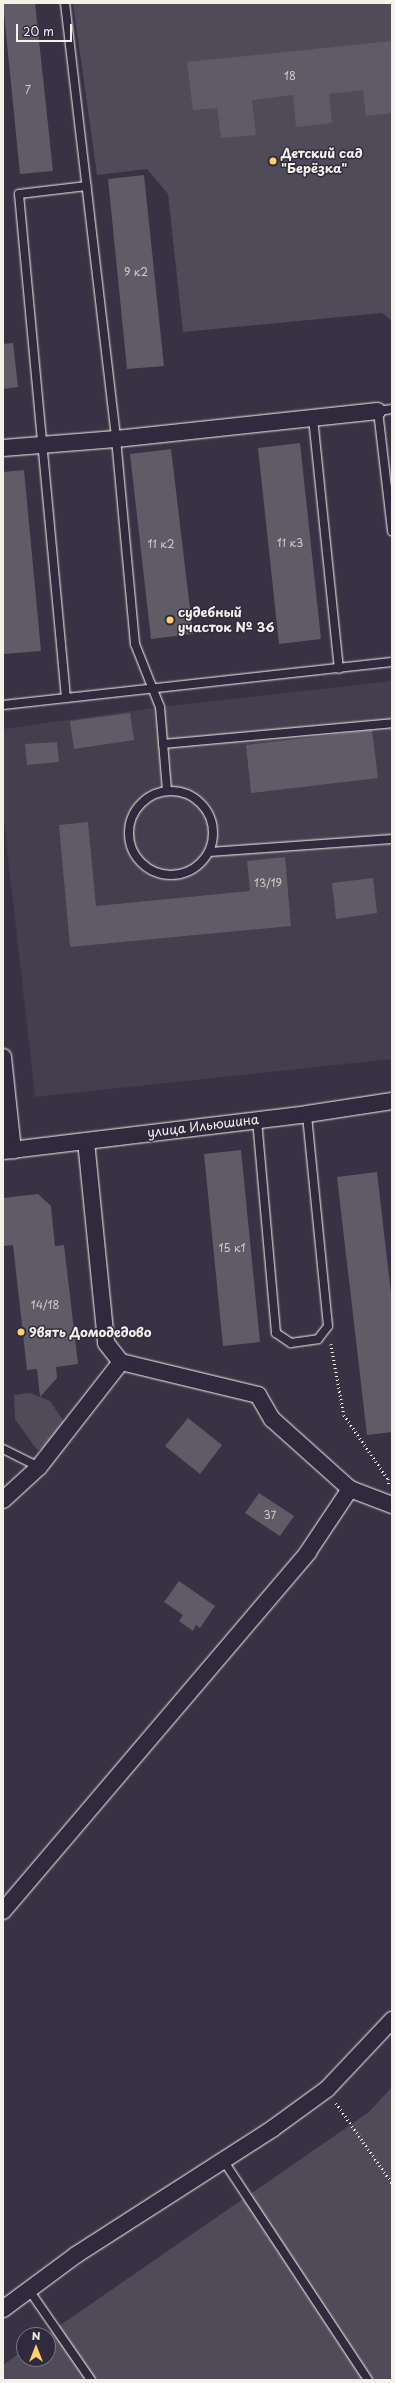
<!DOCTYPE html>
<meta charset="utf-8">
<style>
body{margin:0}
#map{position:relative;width:395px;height:2383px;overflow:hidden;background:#373244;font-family:"Playpen Sans",sans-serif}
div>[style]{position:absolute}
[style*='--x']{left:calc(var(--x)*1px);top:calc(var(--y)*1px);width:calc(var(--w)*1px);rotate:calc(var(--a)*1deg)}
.built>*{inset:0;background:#433f4e}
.green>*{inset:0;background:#504b59}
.building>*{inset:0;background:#5f5c67}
.path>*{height:2.5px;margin-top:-1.25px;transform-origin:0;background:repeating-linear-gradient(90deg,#f4f1e8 0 1px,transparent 0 4px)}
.roads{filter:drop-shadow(0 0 1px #f4f1e8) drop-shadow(0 0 1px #f4f1e8)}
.lane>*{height:8px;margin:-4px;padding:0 4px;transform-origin:4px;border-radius:4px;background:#2f2a3d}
.lane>.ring{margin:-4px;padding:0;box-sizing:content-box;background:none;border:8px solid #2f2a3d;border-radius:50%}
.street>*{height:16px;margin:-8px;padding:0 8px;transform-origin:8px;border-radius:8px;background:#2f2a3d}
.dots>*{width:11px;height:11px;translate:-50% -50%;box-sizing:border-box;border:2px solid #2f2a3d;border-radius:50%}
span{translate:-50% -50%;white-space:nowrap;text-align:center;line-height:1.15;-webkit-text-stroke:3px #2f2a3d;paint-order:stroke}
.number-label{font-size:11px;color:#cfccc8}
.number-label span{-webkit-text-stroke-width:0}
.poi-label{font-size:13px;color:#f4f1e8;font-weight:700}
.left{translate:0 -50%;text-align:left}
.street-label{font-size:13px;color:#f4f1e8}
.frame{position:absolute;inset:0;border:4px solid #f4f1e8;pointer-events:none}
.north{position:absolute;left:16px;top:2327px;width:40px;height:40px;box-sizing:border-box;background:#2f2a3d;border:1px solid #7e7a81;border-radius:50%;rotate:0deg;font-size:11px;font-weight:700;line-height:16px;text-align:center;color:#f4f1e8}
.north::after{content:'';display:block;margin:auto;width:14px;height:18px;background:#ffd166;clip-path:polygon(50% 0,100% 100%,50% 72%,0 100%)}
.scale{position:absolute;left:16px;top:24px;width:56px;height:18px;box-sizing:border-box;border:2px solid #f4f1e8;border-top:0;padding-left:5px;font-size:12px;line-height:14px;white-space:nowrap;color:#f4f1e8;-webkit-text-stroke:3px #2f2a3d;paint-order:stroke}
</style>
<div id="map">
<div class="built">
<div style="clip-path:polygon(392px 681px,392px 1059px,35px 1097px,3px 813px,3px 729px,160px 707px)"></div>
</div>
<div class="green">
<div style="clip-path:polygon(73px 3px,392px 3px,392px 321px,382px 313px,183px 332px,168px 194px,147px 169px,97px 175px)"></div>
<div style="clip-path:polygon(30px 1393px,50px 1401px,65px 1423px,47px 1448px,37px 1450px,15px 1419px,14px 1395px)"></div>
<div style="clip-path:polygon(392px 2087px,392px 2380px,3px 2380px,3px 2365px,24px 2350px,24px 2359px,48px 2359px,48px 2335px,46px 2335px,369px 2112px)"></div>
</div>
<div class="building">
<div style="clip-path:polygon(3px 3px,35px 3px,53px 171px,20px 174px)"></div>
<div style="clip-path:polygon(392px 41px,392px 113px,366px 116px,363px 90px,329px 94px,332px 123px,296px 127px,293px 95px,252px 100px,256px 135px,221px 138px,217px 108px,193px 110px,187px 62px)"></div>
<div style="clip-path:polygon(144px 175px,164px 366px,127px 369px,108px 179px)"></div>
<div style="clip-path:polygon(13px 343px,18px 387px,3px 389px,3px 344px)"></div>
<div style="clip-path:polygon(300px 443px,321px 639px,279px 644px,258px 448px)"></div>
<div style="clip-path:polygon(171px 449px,193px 634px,151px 639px,130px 454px)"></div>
<div style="clip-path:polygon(24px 470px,41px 651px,3px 654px,3px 472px)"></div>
<div style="clip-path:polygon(130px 713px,134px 740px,74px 749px,70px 721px)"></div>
<div style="clip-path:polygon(372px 730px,378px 778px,251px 793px,246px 745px)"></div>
<div style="clip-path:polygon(57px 742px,59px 762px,27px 765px,25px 744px)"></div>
<div style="clip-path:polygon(88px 822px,96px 906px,250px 891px,247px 861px,285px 857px,291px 926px,70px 947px,59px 825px)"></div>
<div style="clip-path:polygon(373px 878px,377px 913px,336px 919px,332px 883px)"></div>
<div style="clip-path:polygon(241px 1150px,260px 1342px,223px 1346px,204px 1154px)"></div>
<div style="clip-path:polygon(377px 1172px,392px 1302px,392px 1432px,367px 1435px,337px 1177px)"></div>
<div style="clip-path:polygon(38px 1194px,51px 1206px,55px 1246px,64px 1245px,78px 1364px,56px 1367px,57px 1378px,40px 1397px,37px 1369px,27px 1370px,13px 1245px,3px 1246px,3px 1198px)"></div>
<div style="clip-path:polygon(188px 1418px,222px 1445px,200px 1474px,165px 1446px)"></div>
<div style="clip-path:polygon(259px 1493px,294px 1516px,280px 1536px,245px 1513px)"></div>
<div style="clip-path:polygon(179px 1581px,215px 1606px,200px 1628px,196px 1625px,193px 1631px,179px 1621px,183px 1615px,164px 1602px)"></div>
</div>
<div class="path">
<div style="--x:331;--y:1344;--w:72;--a:79.6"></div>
<div style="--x:344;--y:1415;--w:78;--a:55.5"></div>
<div style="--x:388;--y:1479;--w:7;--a:82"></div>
<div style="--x:336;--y:2103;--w:98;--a:55"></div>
</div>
<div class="roads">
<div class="lane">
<div style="--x:65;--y:3;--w:439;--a:83.3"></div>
<div style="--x:116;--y:439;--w:206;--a:84.7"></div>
<div style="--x:135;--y:644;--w:68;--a:68.4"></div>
<div style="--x:160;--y:707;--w:83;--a:85.2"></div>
<div style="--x:392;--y:409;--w:14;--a:172"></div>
<div style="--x:378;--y:411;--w:121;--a:83.3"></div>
<div style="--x:313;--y:418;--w:252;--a:84.1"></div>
<div style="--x:66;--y:698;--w:506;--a:-95.33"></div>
<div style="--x:19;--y:194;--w:68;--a:-6.7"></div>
<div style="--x:3;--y:705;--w:391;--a:-6.3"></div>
<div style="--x:163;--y:744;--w:230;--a:-5.2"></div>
<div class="ring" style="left:129px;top:791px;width:76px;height:76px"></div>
<div style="--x:210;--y:852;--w:182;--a:-4.1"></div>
<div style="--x:257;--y:1120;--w:214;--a:84.9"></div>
<div style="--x:276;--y:1333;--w:18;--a:34"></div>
<div style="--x:291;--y:1343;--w:27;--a:-8"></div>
<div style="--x:318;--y:1339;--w:16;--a:-52"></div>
<div style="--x:328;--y:1326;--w:213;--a:-95.7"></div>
<div style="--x:3;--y:1449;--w:40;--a:26.6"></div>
<div style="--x:223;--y:2160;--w:263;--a:56.6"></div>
<div style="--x:29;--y:2290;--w:109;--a:55.4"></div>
</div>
<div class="street">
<div style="--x:3;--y:448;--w:113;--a:-4.6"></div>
<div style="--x:116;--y:439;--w:263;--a:-6.1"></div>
<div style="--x:3;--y:1057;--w:94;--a:83.9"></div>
<div style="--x:86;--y:1141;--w:203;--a:84.3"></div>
<div style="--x:106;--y:1343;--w:24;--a:52"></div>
<div style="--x:121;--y:1362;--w:141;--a:13.5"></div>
<div style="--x:258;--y:1395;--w:28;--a:60"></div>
<div style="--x:272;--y:1419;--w:105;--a:41.9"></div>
<div style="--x:350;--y:1489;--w:45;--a:20.9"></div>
<div style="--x:3;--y:1151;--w:306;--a:-6.9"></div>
<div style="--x:307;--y:1114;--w:86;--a:-8.7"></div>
<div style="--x:3;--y:1500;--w:49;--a:-42.5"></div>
<div style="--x:39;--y:1467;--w:133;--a:-52"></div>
<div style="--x:3;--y:1911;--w:471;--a:-49.6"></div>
<div style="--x:308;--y:1552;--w:76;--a:-56.3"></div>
<div style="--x:3;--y:2309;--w:91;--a:-36.5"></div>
<div style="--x:76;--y:2255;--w:233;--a:-32.7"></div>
<div style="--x:272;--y:2129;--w:68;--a:-36"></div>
<div style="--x:327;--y:2089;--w:95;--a:-46.7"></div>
</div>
</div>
<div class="dots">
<div style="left:273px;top:161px;background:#ffd166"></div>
<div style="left:170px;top:620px;background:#ffd166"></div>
<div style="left:21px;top:1332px;background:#ffd166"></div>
</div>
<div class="number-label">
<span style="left:290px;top:76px">18</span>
<span style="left:28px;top:90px">7</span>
<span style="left:136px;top:272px">9 к2</span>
<span style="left:290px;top:543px">11 к3</span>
<span style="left:161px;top:544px">11 к2</span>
<span style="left:268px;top:883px">13/19</span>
<span style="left:232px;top:1248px">15 к1</span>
<span style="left:45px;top:1305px">14/18</span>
<span style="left:270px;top:1515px">37</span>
</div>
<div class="poi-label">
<span class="left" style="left:281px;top:161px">Детский сад<br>"Берёзка"</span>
<span class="left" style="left:178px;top:620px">судебный<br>участок № 36</span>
<span class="left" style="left:29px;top:1332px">9вять Домодедово</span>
</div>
<div class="street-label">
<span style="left:203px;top:1126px;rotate:-7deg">улица Ильюшина</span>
</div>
<div class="frame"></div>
<div class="north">N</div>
<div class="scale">20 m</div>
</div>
